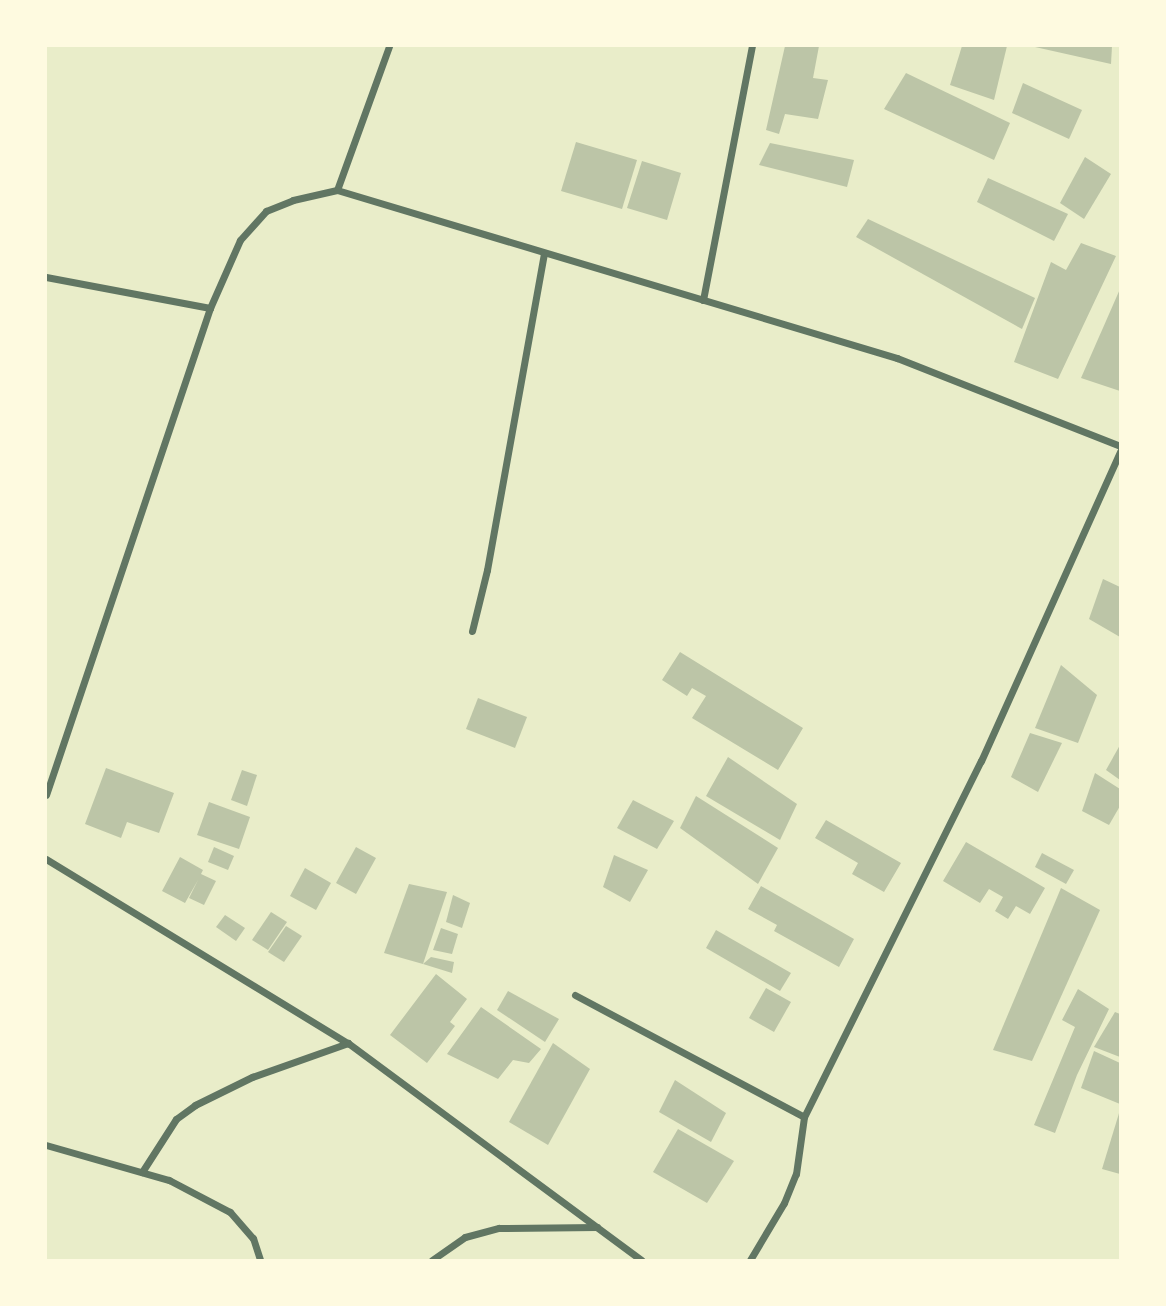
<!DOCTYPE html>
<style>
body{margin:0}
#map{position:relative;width:1166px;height:1306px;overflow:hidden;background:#e9edc9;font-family:Montserrat,sans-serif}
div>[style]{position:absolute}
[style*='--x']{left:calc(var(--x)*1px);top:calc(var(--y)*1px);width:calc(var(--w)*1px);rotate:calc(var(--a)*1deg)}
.building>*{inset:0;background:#bcc5a7}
.minor>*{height:7px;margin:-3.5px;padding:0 3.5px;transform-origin:3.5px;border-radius:3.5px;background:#617663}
span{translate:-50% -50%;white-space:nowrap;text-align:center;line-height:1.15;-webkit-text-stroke:6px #fefae0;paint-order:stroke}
.frame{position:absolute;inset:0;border:47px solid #fefae0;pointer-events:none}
</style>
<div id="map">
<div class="building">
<div style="clip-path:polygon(785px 46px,819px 46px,813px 78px,828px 80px,818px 119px,785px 114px,779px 134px,766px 130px)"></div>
<div style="clip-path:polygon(962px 46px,1007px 46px,994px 100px,950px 85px)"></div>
<div style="clip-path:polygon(1035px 46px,1112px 46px,1111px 64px,1035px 47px)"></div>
<div style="clip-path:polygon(906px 73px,1010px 123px,994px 160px,884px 109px)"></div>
<div style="clip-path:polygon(1023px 83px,1082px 110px,1069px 139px,1012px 113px)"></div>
<div style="clip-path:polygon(576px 142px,637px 160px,622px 209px,561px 191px)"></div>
<div style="clip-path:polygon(770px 143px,854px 160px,847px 187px,759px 165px)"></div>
<div style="clip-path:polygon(1085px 157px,1111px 174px,1084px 219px,1060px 203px)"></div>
<div style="clip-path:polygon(642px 161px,681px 173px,667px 220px,627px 208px)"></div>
<div style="clip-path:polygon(988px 178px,1068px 214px,1054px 241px,977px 202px)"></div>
<div style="clip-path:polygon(868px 219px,1035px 298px,1022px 329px,856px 237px)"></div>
<div style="clip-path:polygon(1081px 243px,1116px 256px,1058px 379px,1014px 362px,1051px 262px,1066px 270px)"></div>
<div style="clip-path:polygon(1120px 289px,1120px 391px,1081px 378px)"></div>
<div style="clip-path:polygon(1103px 579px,1120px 587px,1120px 637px,1089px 619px)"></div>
<div style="clip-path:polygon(680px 652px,803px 728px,778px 770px,692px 718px,706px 696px,692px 688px,687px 696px,662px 680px)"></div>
<div style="clip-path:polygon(1061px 665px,1097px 695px,1078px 743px,1035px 728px)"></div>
<div style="clip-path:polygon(478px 698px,527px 717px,515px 748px,466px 729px)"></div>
<div style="clip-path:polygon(1030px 733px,1062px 743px,1038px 792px,1011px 777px)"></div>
<div style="clip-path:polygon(1120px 745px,1120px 780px,1106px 770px)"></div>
<div style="clip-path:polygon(728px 757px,797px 804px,780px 840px,706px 796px)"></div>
<div style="clip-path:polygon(106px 768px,174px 793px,159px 833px,127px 822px,121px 838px,85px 824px)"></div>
<div style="clip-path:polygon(242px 770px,257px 775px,247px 806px,231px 800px)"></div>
<div style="clip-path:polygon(1095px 773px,1120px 789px,1120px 806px,1109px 825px,1082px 811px)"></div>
<div style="clip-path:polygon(696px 796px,778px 848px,758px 884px,680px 828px)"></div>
<div style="clip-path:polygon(633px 800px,674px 821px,657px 849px,617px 828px)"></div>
<div style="clip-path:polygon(209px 802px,250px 817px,239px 849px,197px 835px)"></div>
<div style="clip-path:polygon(826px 820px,901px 863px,884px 892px,852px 874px,858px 863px,815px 838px)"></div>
<div style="clip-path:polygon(966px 842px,1045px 888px,1030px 914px,1016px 906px,1008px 919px,995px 911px,1003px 897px,989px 889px,980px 903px,943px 881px)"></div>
<div style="clip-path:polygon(214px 847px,234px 856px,228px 870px,208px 862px)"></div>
<div style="clip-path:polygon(356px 847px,376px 858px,356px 894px,336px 883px)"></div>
<div style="clip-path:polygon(1042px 853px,1074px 870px,1066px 884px,1035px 867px)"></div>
<div style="clip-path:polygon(614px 855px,648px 870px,630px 902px,603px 887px)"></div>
<div style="clip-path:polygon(180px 857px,203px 870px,201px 874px,216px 881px,204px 905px,189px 898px,198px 880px,185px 903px,162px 891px)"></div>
<div style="clip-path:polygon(305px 868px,331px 883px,316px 910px,290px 896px)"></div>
<div style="clip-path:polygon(409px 884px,447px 892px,423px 964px,384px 953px)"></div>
<div style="clip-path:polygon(761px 886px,854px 939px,839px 967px,774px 931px,777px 925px,748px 909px)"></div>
<div style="clip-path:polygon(1061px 888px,1100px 910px,1032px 1061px,993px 1050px)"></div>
<div style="clip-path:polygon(453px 895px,470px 903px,462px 928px,446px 922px)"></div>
<div style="clip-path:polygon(271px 912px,287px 922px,268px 950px,252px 940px)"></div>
<div style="clip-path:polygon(225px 915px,245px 928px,236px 941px,216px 927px)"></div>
<div style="clip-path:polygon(286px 926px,302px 936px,284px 962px,268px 952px)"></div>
<div style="clip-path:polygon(441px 928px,458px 934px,452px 954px,433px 950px)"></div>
<div style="clip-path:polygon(716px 930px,791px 973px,780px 991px,706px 948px)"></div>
<div style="clip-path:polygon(431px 957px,454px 962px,452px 973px,423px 964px)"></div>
<div style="clip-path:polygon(436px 974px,467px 999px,450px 1022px,455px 1026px,427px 1063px,390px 1035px)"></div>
<div style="clip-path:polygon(766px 988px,791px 1002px,774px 1032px,749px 1018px)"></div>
<div style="clip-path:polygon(1078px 989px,1109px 1009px,1077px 1075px,1055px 1133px,1034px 1125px,1075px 1027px,1062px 1020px)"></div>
<div style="clip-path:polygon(508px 991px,559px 1019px,545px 1042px,497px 1010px)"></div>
<div style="clip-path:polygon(481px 1007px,541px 1049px,529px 1063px,513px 1060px,498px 1079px,447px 1054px)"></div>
<div style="clip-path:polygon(1115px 1012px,1120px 1014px,1120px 1057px,1094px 1047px)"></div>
<div style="clip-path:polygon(553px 1043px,590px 1069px,548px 1145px,509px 1122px)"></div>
<div style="clip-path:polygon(1094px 1051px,1120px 1063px,1120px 1104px,1081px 1088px)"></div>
<div style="clip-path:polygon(675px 1080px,726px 1113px,711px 1142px,659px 1112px)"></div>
<div style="clip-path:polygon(1120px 1110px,1120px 1174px,1102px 1169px)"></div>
<div style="clip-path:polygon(678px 1129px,734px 1161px,707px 1203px,653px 1172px)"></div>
</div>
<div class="minor">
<div style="--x:337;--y:190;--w:153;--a:-70.1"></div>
<div style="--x:46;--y:277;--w:167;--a:10.7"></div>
<div style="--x:703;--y:300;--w:259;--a:-79.1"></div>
<div style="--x:472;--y:631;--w:63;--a:-76.2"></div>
<div style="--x:487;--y:570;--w:322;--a:-79.8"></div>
<div style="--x:46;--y:795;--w:514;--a:-71.39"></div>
<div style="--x:210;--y:308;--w:74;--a:-66.2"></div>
<div style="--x:240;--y:240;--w:39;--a:-48"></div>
<div style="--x:266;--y:211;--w:29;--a:-22"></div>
<div style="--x:293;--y:200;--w:45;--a:-12.8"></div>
<div style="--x:337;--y:190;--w:585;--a:16.7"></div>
<div style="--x:897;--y:358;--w:240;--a:21.5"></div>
<div style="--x:46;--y:859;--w:354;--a:31.4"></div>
<div style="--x:348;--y:1043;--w:365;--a:36.5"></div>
<div style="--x:575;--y:995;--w:259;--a:28"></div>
<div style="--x:46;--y:1145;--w:128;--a:15.9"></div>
<div style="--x:169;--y:1180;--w:69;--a:27.7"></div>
<div style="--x:230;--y:1212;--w:35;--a:49"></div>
<div style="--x:253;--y:1238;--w:23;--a:72"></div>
<div style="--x:142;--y:1172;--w:63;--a:-57.3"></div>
<div style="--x:176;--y:1119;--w:24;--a:-36"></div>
<div style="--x:195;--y:1105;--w:64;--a:-26.2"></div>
<div style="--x:252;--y:1077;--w:102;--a:-19.5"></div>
<div style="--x:432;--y:1260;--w:40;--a:-34.9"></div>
<div style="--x:465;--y:1237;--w:35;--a:-15"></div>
<div style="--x:499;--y:1228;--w:98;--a:-0.6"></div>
<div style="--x:750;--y:1260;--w:66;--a:-59.2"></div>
<div style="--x:784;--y:1203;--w:31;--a:-68"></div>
<div style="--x:796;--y:1174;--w:58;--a:-82"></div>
<div style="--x:804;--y:1117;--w:398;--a:-63.6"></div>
<div style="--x:981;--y:761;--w:340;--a:-65.8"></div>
</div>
<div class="frame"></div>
</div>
